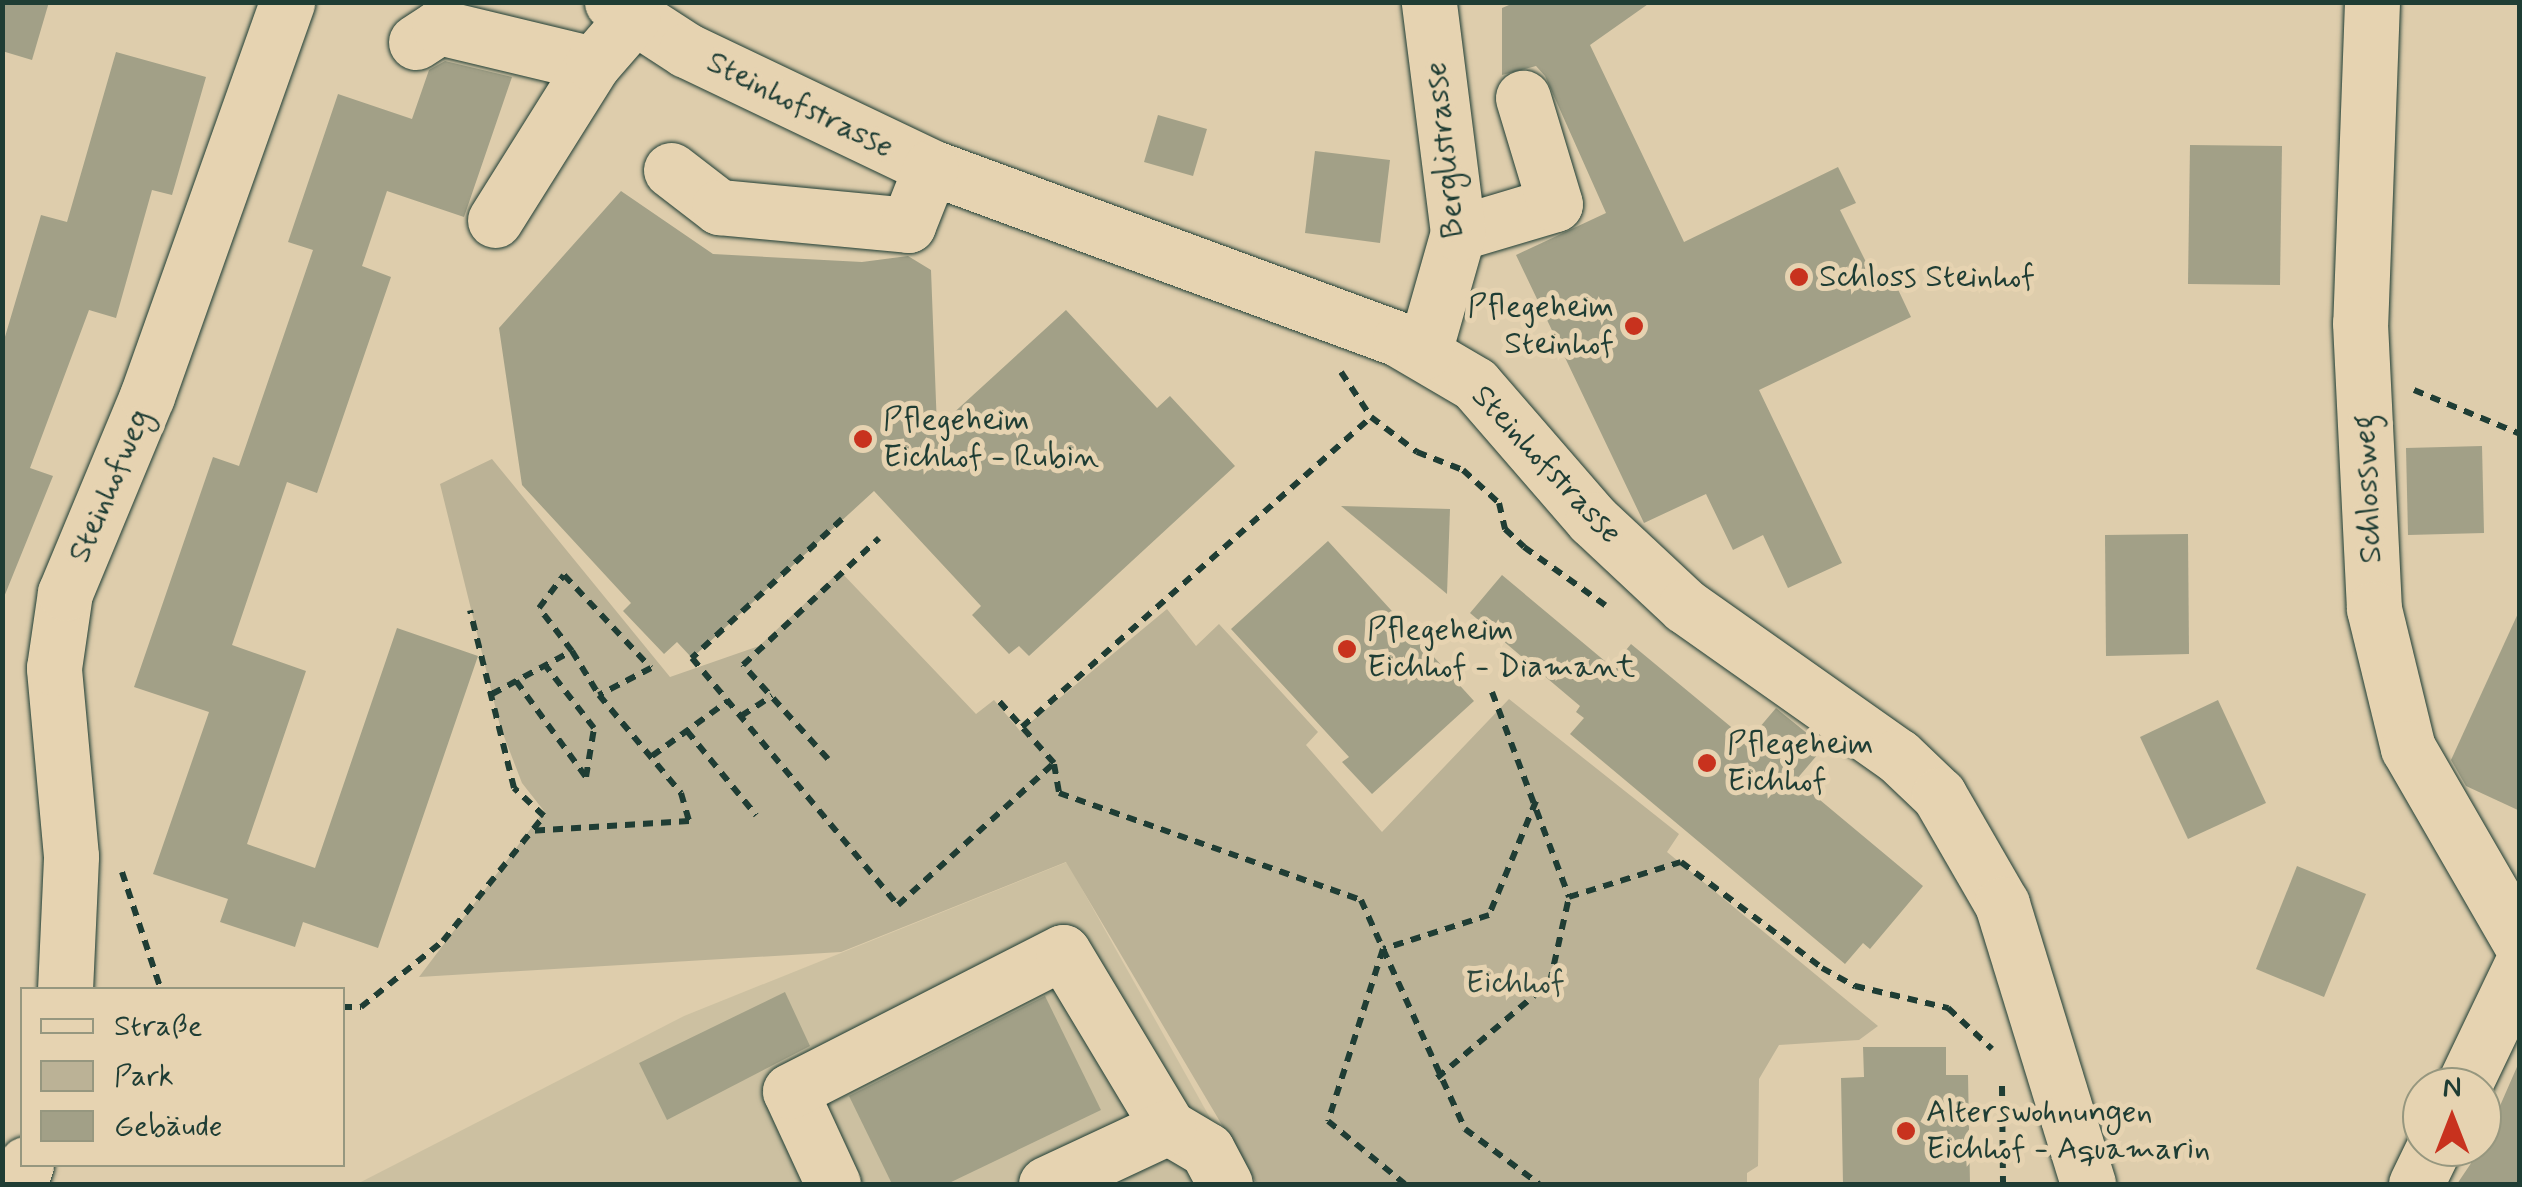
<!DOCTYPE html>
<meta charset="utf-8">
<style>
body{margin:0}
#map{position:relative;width:2522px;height:1187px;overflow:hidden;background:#decdac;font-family:Mynerve,sans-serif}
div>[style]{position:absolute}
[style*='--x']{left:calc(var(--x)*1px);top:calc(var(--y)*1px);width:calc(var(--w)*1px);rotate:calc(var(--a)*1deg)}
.built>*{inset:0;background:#ccc0a1}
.green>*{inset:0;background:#bbb296}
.building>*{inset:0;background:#a2a087}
.path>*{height:6px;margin-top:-3px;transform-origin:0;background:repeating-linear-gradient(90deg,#1f3d34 0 10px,transparent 0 18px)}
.roads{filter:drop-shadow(0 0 2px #1f3d34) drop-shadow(0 0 2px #1f3d34)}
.minor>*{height:55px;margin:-27.5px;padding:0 27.5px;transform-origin:27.5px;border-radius:27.5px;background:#e6d3b1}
.dots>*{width:28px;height:28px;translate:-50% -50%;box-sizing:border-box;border:5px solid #e6d3b1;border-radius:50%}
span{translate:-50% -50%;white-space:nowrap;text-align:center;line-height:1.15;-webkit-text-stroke:10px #e6d3b1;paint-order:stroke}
.street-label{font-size:32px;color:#1f3d34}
.poi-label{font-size:32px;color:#1f3d34}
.left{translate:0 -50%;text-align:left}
.right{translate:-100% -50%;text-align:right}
.park-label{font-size:32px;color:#2f493e}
.frame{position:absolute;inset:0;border:5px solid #1f3d34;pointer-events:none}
.legend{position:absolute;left:20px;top:987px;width:325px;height:180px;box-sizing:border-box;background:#e6d3b1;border:2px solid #96977f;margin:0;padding:12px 18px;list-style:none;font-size:30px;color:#1f3d34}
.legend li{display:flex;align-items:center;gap:20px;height:50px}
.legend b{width:50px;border:2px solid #96977f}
.north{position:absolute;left:2402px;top:1067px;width:100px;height:100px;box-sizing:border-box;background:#e6d3b1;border:2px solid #96977f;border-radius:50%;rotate:0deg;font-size:28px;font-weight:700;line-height:40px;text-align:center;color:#1f3d34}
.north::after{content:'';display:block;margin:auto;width:35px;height:45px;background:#c8321e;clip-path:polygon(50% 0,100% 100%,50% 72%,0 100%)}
</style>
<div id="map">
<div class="built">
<div style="clip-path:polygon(1067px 862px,1247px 1184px,357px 1184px,684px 1016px)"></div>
</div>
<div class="green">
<div style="clip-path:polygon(492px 459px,670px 677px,759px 646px,840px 571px,976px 714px,994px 700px,1020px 731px,1167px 609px,1196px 646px,1219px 624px,1318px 732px,1306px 745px,1382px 832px,1509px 699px,1679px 834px,1667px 852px,1878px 1026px,1859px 1040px,1779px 1045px,1759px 1079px,1758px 1166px,1747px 1173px,1747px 1184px,1257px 1184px,1066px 862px,841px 952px,419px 977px,544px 811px,522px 783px,500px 726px,440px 484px)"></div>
</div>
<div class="building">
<div style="clip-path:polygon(2px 2px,49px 2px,32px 60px,2px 51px)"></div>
<div style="clip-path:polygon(1516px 2px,1651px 2px,1590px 45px,1684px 242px,1838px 167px,1856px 203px,1840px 210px,1880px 290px,1895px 283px,1911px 317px,1759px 390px,1842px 563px,1788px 588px,1763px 535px,1733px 550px,1706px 494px,1644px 523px,1516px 255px,1606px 213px,1545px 76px,1536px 66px,1502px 75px,1502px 8px)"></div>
<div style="clip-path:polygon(116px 52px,206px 77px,172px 195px,152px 190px,116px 318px,89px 310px,30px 468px,53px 476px,2px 602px,2px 347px,41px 215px,67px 222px)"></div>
<div style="clip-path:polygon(445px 61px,512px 77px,464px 217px,387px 191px,362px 266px,391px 277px,317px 493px,287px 482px,232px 645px,306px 671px,247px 844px,315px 868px,397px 628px,478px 656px,378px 948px,303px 922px,295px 947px,220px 922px,228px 899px,153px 874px,209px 712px,134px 687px,213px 457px,239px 466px,313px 250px,288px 242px,338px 94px,412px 119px,429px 70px)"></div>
<div style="clip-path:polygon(1158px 115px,1207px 129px,1193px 176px,1144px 162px)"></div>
<div style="clip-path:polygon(2190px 145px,2282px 146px,2280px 285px,2188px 284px)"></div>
<div style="clip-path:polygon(1315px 151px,1390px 160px,1380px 243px,1305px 233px)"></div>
<div style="clip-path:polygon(621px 191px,713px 254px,862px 262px,908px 256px,931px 270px,937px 428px,1066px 310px,1157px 408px,1170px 396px,1235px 466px,1029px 656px,1019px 646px,1009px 654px,972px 615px,981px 606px,874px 491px,692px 658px,677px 642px,664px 654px,623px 611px,631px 603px,522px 485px,499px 328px)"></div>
<div style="clip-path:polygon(2482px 446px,2484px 533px,2408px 535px,2406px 448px)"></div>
<div style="clip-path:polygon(1341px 506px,1450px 509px,1447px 594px)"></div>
<div style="clip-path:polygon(2188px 534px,2189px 654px,2106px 656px,2105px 535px)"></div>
<div style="clip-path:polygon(1328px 541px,1474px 701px,1372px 794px,1342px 762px,1349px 757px,1231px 629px)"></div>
<div style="clip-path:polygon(1502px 575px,1612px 667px,1631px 644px,1748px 741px,1776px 708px,1824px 747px,1796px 780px,1923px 886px,1870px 949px,1863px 943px,1845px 964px,1570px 734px,1584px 718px,1576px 712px,1580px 706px,1470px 613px)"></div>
<div style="clip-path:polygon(2520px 609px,2520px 811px,2466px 786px,2451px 760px)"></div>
<div style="clip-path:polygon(2218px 700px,2266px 803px,2188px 839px,2140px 737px)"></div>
<div style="clip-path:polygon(2297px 866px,2366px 894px,2324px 997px,2256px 969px)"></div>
<div style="clip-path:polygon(785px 992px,810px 1046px,667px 1120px,639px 1063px)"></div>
<div style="clip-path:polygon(1045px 996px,1101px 1110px,947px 1184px,892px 1184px,849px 1096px)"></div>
<div style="clip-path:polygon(1863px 1047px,1946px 1047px,1946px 1075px,1968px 1075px,1970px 1184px,1843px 1184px,1841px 1078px,1864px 1077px)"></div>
<div style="clip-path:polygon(2520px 1060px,2520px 1184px,2457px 1184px,2482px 1147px)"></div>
</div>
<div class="path">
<div style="--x:1341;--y:372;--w:54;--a:56.3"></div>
<div style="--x:1371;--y:417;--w:58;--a:37.3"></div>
<div style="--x:1417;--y:452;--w:49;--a:21.4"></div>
<div style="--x:1463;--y:470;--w:49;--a:42.5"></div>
<div style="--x:1499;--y:503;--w:27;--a:77"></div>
<div style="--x:1505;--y:529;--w:26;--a:43"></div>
<div style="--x:1524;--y:547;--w:100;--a:35.6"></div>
<div style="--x:2414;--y:390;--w:115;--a:22.5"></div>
<div style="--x:842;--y:519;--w:205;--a:137.2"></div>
<div style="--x:692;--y:658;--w:322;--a:50.2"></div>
<div style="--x:898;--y:905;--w:211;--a:-42.3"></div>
<div style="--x:1054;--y:763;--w:83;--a:-131.6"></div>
<div style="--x:572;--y:651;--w:52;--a:58.5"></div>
<div style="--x:516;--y:681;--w:119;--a:53.9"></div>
<div style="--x:586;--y:777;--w:50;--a:-80.7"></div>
<div style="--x:594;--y:728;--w:80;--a:-127.9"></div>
<div style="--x:1492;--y:692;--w:219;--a:69.4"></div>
<div style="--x:492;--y:694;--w:91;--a:-28.3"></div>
<div style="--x:572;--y:651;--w:54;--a:-127.5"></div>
<div style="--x:539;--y:608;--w:41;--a:-52.9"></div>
<div style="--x:564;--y:575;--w:127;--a:46.9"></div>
<div style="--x:651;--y:668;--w:59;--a:152.6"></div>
<div style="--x:599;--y:695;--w:128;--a:50.1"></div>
<div style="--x:681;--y:793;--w:29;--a:74"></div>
<div style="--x:689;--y:821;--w:157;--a:176.4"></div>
<div style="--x:741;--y:716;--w:37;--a:-33"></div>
<div style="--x:1022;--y:727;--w:467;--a:-41.6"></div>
<div style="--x:687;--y:731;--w:109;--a:50.6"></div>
<div style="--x:652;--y:756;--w:94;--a:-35.9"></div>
<div style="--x:828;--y:759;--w:127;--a:-132.1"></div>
<div style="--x:743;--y:665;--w:186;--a:-43"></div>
<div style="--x:1054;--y:764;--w:29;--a:80"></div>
<div style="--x:1059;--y:793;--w:320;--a:19.5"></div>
<div style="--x:1361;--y:900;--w:54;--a:65.8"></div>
<div style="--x:1383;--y:949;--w:181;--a:107.7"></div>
<div style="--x:1328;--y:1121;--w:99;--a:39.3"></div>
<div style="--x:1536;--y:801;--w:123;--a:112.4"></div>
<div style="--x:1489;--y:915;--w:111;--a:162.2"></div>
<div style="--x:1383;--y:949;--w:198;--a:65.5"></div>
<div style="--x:1465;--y:1129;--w:92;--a:36.6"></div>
<div style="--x:122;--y:872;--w:124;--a:71.7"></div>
<div style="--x:342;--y:1007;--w:19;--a:0"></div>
<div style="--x:361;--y:1007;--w:105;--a:-38.8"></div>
<div style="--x:443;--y:941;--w:161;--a:-51.1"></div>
<div style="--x:544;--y:816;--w:41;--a:-137"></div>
<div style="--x:514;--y:788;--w:183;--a:-103.9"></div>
<div style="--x:1437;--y:1078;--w:148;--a:-40.3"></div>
<div style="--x:1550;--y:982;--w:87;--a:-77.4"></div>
<div style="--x:1569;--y:897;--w:117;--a:-17.4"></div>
<div style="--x:1681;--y:862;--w:176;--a:36.9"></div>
<div style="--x:1822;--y:968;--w:38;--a:29"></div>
<div style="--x:1855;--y:986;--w:96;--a:13.3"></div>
<div style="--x:1948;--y:1008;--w:60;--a:43"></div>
<div style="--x:2002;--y:1086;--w:98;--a:89.4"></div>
</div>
<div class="roads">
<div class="minor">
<div style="--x:612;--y:2;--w:88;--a:33"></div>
<div style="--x:686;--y:50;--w:272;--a:25.5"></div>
<div style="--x:931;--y:167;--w:500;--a:20.2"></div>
<div style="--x:1400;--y:340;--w:87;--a:30.4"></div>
<div style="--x:1475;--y:384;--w:180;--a:49.1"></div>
<div style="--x:1593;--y:520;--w:126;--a:43.1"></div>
<div style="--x:1685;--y:606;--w:261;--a:35.2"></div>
<div style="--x:1898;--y:756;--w:57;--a:43.6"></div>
<div style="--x:1939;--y:795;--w:126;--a:60"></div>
<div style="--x:2002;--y:904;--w:293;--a:72.9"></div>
<div style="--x:2372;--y:2;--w:321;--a:92.1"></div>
<div style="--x:2360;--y:323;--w:286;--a:87.2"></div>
<div style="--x:2374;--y:609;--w:143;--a:76.3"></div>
<div style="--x:2408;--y:748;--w:224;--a:60"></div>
<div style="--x:416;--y:42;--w:27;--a:-33"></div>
<div style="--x:439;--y:27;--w:158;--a:13.5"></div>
<div style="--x:671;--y:170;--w:61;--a:37.6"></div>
<div style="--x:719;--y:207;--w:190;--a:5.4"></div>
<div style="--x:908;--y:225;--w:62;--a:-68.4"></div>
<div style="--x:495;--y:220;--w:184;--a:-57.9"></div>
<div style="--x:593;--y:64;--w:60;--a:-49.1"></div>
<div style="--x:1458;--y:233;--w:101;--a:-16.6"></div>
<div style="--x:1555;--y:204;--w:111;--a:-106.8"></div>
<div style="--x:1424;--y:352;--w:124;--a:-74.1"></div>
<div style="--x:1458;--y:233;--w:233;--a:-97.2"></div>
<div style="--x:65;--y:990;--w:134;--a:-87.4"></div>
<div style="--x:71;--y:856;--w:189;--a:-95.2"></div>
<div style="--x:54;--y:668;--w:76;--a:-81.7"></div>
<div style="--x:65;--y:593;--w:213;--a:-67.4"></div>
<div style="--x:147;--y:396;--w:418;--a:-70.4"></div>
<div style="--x:2463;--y:1087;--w:132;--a:-64.4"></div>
<div style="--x:20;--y:1184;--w:21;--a:-73"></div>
<div style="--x:833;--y:1184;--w:102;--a:-114.8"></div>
<div style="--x:790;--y:1091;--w:306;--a:-27"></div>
<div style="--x:1063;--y:952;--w:204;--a:59"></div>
<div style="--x:1168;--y:1127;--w:45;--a:30.5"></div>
<div style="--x:1207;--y:1150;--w:38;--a:62"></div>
<div style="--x:1046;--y:1184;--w:135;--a:-25"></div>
<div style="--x:2416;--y:1184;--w:41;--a:-64.1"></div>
</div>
</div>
<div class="dots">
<div style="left:1799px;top:277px;background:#c8321e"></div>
<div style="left:1634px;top:326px;background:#c8321e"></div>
<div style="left:863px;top:439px;background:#c8321e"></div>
<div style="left:1347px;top:649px;background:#c8321e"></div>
<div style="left:1707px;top:763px;background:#c8321e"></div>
<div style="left:1906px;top:1131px;background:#c8321e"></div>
</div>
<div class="street-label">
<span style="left:800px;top:105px;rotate:26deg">Steinhofstrasse</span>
<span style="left:1445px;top:150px;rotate:-96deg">Berglistrasse</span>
<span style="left:1546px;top:465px;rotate:47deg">Steinhofstrasse</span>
<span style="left:110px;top:486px;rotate:-67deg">Steinhofweg</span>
<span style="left:2368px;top:489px;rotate:-93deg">Schlossweg</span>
</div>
<div class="poi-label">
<span class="left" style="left:1819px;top:277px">Schloss Steinhof</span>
<span class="right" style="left:1614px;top:326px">Pflegeheim<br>Steinhof</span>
<span class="left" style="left:883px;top:439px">Pflegeheim<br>Eichhof - Rubin</span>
<span class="left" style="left:1367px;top:649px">Pflegeheim<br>Eichhof - Diamant</span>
<span class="left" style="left:1727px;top:763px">Pflegeheim<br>Eichhof</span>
<span class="left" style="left:1926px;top:1131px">Alterswohnungen<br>Eichhof - Aquamarin</span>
</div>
<div class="park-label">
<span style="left:1515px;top:983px">Eichhof</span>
</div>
<div class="frame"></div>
<ul class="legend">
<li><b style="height:12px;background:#e6d3b1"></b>Straße</li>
<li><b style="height:28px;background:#bbb296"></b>Park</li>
<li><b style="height:28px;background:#a2a087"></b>Gebäude</li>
</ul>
<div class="north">N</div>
</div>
